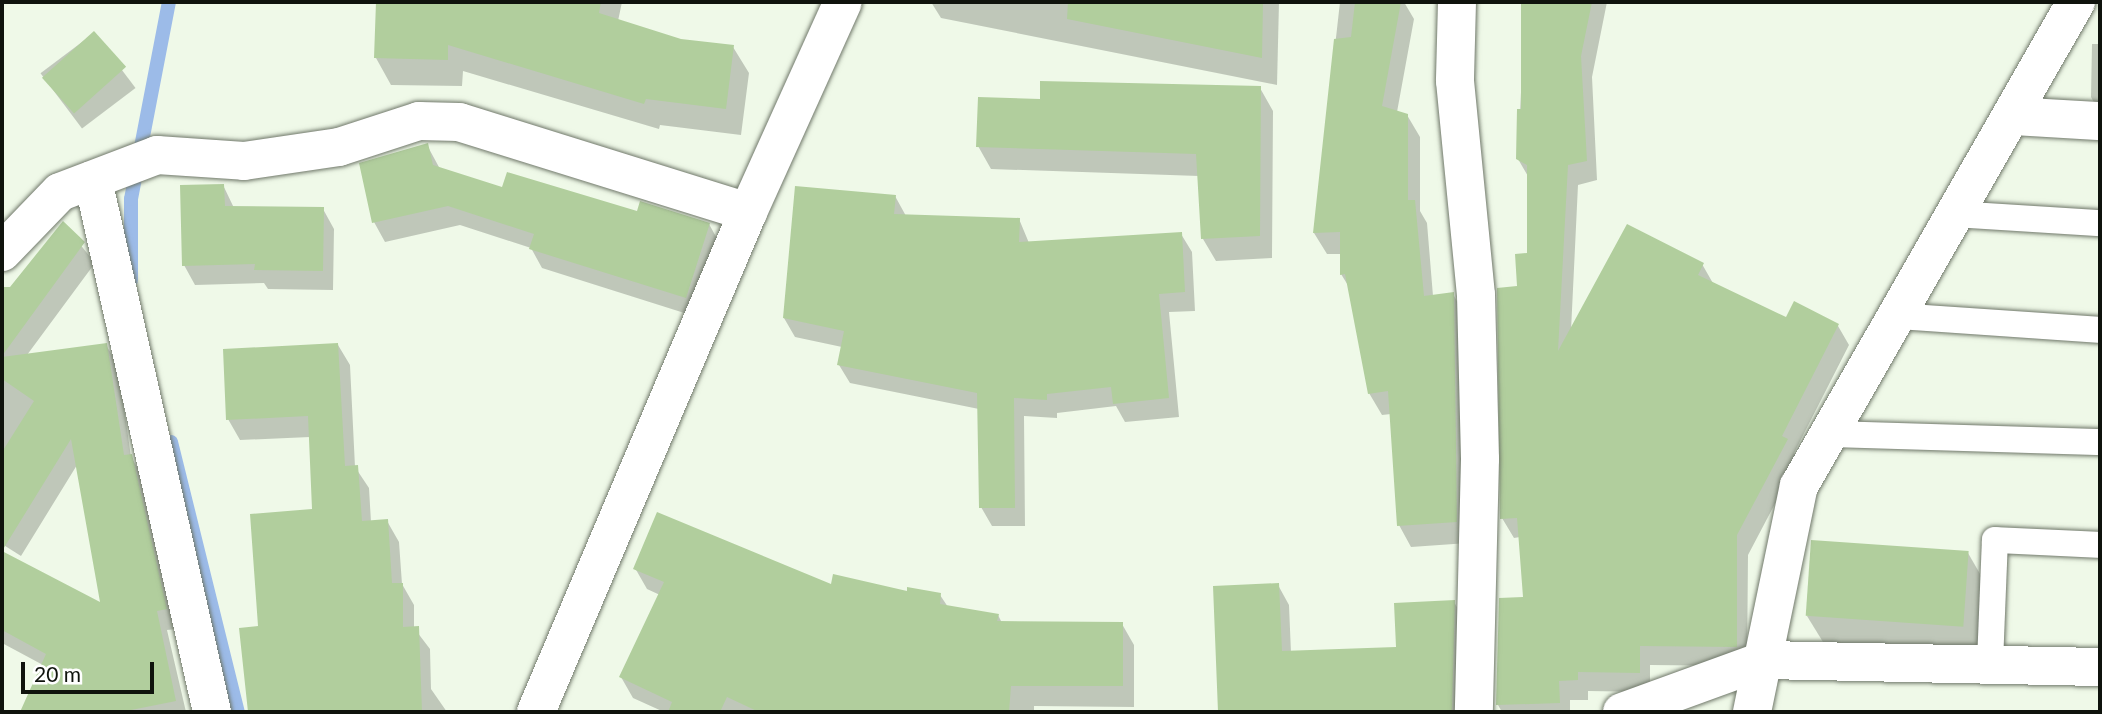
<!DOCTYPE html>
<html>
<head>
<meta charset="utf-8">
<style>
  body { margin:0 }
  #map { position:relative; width:2102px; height:714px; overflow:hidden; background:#eff9e8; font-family:Lato,sans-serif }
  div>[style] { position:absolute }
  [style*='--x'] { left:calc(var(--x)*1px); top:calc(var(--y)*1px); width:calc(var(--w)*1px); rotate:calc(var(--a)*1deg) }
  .shadow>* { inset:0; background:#0003; transform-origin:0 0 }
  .stream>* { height:14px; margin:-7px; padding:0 7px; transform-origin:7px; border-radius:7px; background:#9cbbe8 }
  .building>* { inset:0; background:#b1ce9d; transform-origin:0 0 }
  .roads { filter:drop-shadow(0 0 2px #70786a) drop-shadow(0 0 2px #70786a) }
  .service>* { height:26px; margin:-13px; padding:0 13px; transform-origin:13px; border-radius:13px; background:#fff }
  .minor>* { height:38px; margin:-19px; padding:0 19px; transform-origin:19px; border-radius:19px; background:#fff }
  span { translate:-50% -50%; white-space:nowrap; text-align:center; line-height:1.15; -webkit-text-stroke:5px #fff; paint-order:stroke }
  .frame { position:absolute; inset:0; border:4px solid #0f130d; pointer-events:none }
  .scale { position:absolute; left:21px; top:662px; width:133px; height:32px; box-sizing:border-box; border:4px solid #0f130d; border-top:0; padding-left:9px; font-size:21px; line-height:24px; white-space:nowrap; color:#0f130d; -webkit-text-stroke:5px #fff; paint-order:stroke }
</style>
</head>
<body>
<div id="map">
  <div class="shadow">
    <i style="clip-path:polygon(377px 2px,622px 2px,618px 21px,681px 40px,733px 47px,749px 73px,741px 135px,660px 125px,659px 129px,463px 71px,462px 86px,391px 85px,376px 58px)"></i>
    <i style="clip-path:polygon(931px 2px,1279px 2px,1277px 85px,941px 18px)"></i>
    <i style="clip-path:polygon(1340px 2px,1404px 2px,1414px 19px,1397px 112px,1407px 115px,1420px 137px,1420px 211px,1427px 223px,1433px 296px,1453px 294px,1465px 316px,1468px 543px,1411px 547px,1399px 525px,1391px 414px,1382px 415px,1369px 393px,1349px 287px,1341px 274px,1341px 254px,1327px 254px,1314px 233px)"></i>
    <i style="clip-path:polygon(1525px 2px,1607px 2px,1592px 77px,1597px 180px,1578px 185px,1571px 331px,1702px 264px,1714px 285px,1787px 319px,1838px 326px,1849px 345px,1794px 453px,1798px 460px,1748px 555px,1747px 666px,1650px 665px,1650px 692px,1588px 691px,1588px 700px,1570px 700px,1570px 712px,1502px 712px,1498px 705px,1525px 598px,1520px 537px,1514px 538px,1502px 518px,1518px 287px,1529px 255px,1529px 178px,1518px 159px)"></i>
    <i style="left:94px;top:33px;width:69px;height:67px;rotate:53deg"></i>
    <i style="clip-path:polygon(2092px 44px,2100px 44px,2100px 113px,2091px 97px)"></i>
    <i style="clip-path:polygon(1260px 88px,1273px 111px,1272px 258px,1216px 261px,1203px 239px,1199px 176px,991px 169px,978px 146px,1041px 101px)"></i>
    <i style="clip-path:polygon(427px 145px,440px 169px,503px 189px,709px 224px,720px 244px,697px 317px,542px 268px,531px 248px,460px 225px,385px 242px,374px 222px)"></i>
    <i style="clip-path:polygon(223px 185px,234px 208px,323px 209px,334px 229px,333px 290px,268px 289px,264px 283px,195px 285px,184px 265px)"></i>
    <i style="clip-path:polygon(895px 196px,906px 216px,1019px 219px,1029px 243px,1181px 234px,1192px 252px,1195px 311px,1169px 312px,1179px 417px,1125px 422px,1116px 406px,1057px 413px,1057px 418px,1024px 416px,1025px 526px,992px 526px,981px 507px,979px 409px,850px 383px,839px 365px,842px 347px,795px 337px,784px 318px)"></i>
    <i style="clip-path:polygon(63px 223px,95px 263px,27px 355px,106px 345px,118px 365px,131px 457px,142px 475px,177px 629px,167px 630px,186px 712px,22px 712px,43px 665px,2px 643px,2px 552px,102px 605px,77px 465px,21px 556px,2px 544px,2px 301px)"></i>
    <i style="clip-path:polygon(338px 345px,350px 365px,355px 467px,369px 488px,371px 522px,387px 521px,399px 542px,402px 584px,414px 605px,414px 628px,430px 649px,431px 689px,447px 712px,262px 712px,260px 627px,314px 511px,310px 437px,240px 440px,228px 419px)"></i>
    <i style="clip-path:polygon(1968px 553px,1983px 579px,1978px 654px,1823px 642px,1807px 616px)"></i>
    <i style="clip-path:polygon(635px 568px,940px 595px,948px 607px,998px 615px,1002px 623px,1122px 624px,1134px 645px,1134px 707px,1034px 706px,1034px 712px,664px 712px,633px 698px,621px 677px,660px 595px,647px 589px)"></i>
    <i style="clip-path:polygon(1278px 585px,1289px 605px,1291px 653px,1398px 649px,1454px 602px,1465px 621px,1463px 712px,1219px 712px,1215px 587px)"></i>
  </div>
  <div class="stream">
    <i style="--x:131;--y:280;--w:81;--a:-90"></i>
    <i style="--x:131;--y:199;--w:201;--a:-79.1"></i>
    <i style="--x:171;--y:442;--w:278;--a:76.1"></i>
  </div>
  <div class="building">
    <i style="clip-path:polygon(376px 2px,601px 2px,599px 13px,681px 39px,734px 45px,726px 109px,646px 99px,644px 104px,448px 45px,448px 60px,374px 58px)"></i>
    <i style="clip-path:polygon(1068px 2px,1263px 2px,1262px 58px,1067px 19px)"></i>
    <i style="clip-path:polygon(1355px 2px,1401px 2px,1382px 106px,1408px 114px,1408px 200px,1415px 200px,1424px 296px,1454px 292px,1457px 522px,1397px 526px,1388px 391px,1368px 394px,1345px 274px,1340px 275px,1340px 232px,1313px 233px,1334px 39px,1351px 37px)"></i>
    <i style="clip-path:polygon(1521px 2px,1592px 2px,1581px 56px,1587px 161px,1568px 165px,1558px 351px,1627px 224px,1704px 263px,1698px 275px,1786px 317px,1794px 301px,1839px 324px,1782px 436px,1788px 439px,1737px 535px,1737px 647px,1640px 646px,1640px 673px,1578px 672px,1578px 680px,1559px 681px,1560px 703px,1496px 705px,1499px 598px,1523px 597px,1517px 518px,1500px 519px,1497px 288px,1517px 286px,1515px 254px,1527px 253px,1527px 165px,1516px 159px,1517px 109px,1521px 109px)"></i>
    <i style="left:94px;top:31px;width:48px;height:70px;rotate:48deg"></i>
    <i style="clip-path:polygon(1040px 81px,1261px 86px,1260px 236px,1201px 239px,1196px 154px,976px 147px,978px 97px,1040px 99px)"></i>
    <i style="clip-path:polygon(428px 143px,433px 165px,502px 187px,507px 172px,637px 211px,640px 201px,710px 223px,686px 298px,529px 249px,534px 234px,448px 206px,372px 223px,359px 163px)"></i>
    <i style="clip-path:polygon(224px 184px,225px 206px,324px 207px,323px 271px,254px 270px,255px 264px,182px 266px,180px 185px)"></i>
    <i style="clip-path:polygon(795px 186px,896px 195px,894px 214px,1020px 218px,1019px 242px,1182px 232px,1185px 292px,1159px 294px,1169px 398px,1113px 404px,1111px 387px,1047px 394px,1047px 400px,1014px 398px,1015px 508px,979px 508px,977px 393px,837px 365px,844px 331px,783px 318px)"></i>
    <i style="clip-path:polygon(63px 221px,85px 242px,2px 356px,2px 287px,10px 287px)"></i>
    <i style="clip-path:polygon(evenodd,107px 343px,124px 455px,132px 454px,167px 609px,157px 611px,176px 701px,121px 712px,20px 712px,46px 654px,2px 630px,2px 452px,34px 401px,2px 379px,2px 357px,107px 343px,71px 439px,100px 602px,2px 551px,71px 439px)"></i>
    <i style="clip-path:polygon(338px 343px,345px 466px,358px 465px,362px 521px,388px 519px,392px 583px,403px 583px,403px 627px,419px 626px,422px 712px,248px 712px,239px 628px,258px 626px,250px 514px,312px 509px,308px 416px,226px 420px,223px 349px)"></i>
    <i style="clip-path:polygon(657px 512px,831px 584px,833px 574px,907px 591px,907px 587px,941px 593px,940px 604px,999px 614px,997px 621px,1123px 622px,1123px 686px,1011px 686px,1009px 712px,759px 712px,727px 697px,720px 712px,668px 712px,672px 702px,619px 677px,664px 582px,633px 569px)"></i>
    <i style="left:1811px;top:540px;width:158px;height:76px;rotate:4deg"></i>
    <i style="clip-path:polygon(1279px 583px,1282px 651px,1396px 647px,1394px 603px,1455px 600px,1452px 712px,1218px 712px,1213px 586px)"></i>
  </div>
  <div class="roads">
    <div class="service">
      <i style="--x:1955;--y:214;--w:145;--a:3.6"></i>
      <i style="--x:1897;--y:316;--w:203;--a:3.9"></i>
      <i style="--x:1828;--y:434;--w:272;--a:1.7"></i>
      <i style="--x:1990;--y:663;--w:123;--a:-87.7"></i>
      <i style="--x:1995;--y:540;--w:105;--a:2.7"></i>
    </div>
    <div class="minor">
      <i style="--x:1457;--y:2;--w:79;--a:91.5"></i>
      <i style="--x:1455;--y:81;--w:215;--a:84.4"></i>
      <i style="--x:1476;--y:295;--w:164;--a:88.6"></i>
      <i style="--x:1480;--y:459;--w:253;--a:91.4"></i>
      <i style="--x:2012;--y:116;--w:88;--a:3.3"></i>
      <i style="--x:93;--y:180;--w:545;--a:77.39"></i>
      <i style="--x:2;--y:252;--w:83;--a:-46"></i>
      <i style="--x:60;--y:192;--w:104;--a:-20.9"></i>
      <i style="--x:157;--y:155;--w:87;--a:3.9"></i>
      <i style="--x:244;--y:161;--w:96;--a:-8.4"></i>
      <i style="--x:339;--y:147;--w:84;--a:-18"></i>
      <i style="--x:419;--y:121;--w:40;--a:1.4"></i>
      <i style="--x:459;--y:122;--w:303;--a:17.3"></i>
      <i style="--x:536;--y:712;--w:543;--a:-67.02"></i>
      <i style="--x:748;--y:212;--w:230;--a:-65.7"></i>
      <i style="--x:1622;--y:712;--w:152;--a:-20"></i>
      <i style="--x:1765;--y:660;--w:335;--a:1.2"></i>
      <i style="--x:1752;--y:712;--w:231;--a:-78.3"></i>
      <i style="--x:1799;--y:486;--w:558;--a:-60.22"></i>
    </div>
  </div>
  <div class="frame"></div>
  <div class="scale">20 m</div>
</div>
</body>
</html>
